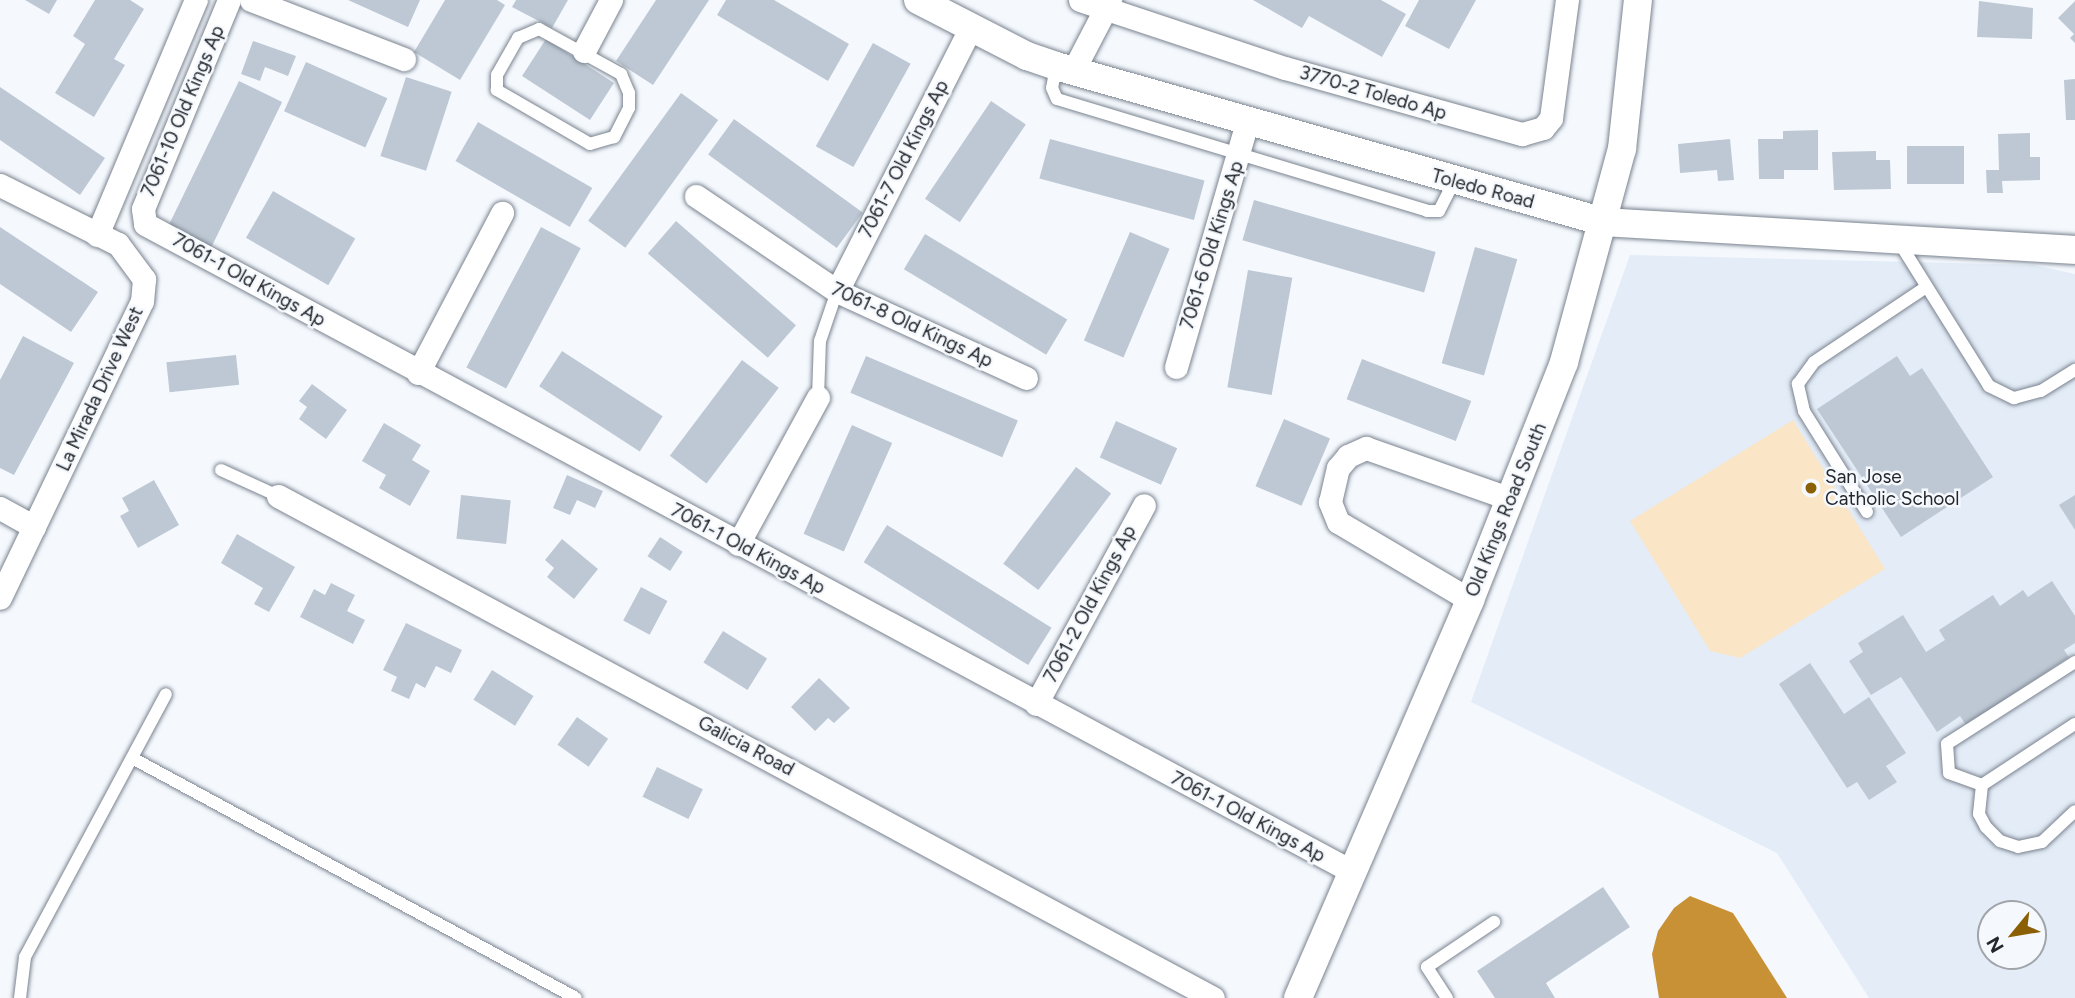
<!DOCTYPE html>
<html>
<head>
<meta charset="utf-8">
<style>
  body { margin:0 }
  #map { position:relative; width:2075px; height:998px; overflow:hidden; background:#f5f9fe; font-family:Figtree,sans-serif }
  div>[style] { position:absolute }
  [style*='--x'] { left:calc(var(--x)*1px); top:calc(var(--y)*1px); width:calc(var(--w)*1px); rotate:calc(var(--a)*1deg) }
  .built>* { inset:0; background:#e3ecf7 }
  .green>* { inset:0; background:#fae5c6 }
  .water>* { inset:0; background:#c89136 }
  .building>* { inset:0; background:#bec8d4; transform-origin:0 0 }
  .roads { filter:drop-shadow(0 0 2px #7a838f) drop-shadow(0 0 2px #7a838f) }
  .service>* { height:12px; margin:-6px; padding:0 6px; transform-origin:6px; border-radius:6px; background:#fff }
  .minor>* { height:23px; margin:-11.5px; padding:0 11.5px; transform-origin:11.5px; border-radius:11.5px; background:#fff }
  .tertiary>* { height:28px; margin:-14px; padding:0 14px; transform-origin:14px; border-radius:14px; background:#fff }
  .dots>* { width:19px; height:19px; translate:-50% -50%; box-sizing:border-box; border:4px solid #f5f9fe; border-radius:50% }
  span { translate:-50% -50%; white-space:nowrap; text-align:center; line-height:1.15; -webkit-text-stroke:5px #f5f9fe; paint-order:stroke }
  .street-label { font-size:19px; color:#24282d }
  .poi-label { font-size:19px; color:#24282d }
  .left { translate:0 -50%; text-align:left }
  .north { position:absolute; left:1977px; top:900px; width:70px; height:70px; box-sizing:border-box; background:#f5f9fe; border:2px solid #a1a5aa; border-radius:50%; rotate:240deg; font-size:19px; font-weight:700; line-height:28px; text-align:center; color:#24282d }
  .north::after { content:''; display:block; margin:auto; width:24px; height:32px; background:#8b5f03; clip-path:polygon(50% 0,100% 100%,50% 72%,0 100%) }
</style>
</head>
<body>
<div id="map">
  <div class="built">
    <i style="clip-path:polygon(evenodd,1630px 255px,2034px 265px,2075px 274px,2075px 998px,1869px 998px,1777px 853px,1471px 702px,1630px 255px,1991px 914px,2033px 914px,2033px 956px,1991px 956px,1991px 914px)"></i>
  </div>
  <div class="green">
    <i style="clip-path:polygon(1793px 420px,1885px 569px,1740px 658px,1710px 651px,1630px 521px)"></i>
  </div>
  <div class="water">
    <i style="clip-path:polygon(1690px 896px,1733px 913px,1787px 998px,1659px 998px,1652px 954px,1658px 931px,1674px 908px)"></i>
  </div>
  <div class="building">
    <i style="clip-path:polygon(25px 0,57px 0,49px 14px)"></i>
    <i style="clip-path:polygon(95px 0,130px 0,144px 9px,114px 59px,125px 65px,94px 117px,55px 93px,85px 44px,73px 36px)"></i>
    <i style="clip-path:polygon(348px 0,420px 0,408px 27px)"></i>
    <i style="clip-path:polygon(445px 0,497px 0,505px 5px,460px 80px,414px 52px)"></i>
    <i style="clip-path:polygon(516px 0,568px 0,552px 28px,512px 7px)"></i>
    <i style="clip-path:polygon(656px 0,709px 0,653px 85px,616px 61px)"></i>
    <i style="clip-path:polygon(726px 0,774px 0,849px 44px,828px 81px,717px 15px)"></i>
    <i style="clip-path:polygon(1253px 0,1381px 0,1406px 14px,1382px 57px,1309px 16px,1302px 28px)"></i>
    <i style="clip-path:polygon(1419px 0,1476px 0,1449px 49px,1405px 26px)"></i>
    <i style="clip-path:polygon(1979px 1px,2033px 8px,2032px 39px,1977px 37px)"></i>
    <i style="clip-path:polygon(2075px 1px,2075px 43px,2070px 38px,2074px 34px,2058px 18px)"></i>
    <i style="left:546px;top:39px;width:81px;height:44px;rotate:33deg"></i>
    <i style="clip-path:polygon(253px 41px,296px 56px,288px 76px,265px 67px,260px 81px,241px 74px)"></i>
    <i style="left:873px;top:43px;width:43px;height:118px;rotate:29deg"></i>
    <i style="left:306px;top:62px;width:89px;height:54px;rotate:24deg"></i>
    <i style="left:406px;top:77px;width:48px;height:83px;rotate:18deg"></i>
    <i style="clip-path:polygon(2075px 79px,2075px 120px,2066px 120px,2064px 80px)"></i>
    <i style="left:239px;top:81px;width:48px;height:161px;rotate:26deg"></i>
    <i style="clip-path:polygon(0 87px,105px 158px,80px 195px,0 140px)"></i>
    <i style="left:681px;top:93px;width:46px;height:158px;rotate:36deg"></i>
    <i style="left:991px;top:101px;width:42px;height:118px;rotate:34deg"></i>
    <i style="left:734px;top:119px;width:159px;height:44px;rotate:36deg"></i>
    <i style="left:478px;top:122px;width:132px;height:45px;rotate:30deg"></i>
    <i style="clip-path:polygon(1818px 130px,1818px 170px,1784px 170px,1784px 179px,1759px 179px,1758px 139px,1783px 139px,1783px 131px)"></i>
    <i style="clip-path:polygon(2030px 133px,2030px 157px,2040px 157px,2040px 180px,2002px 181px,2003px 193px,1987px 193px,1986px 170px,1999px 170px,1998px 134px)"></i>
    <i style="left:1050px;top:139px;width:160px;height:41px;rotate:15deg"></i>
    <i style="clip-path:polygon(1730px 139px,1734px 180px,1718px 181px,1717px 170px,1680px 173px,1678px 144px)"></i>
    <i style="left:1907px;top:146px;width:57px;height:38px"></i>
    <i style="clip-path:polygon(1876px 151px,1876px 160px,1890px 160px,1891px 189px,1834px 190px,1832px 152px)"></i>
    <i style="left:273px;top:191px;width:95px;height:54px;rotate:30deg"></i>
    <i style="left:1254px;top:200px;width:189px;height:42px;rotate:16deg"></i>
    <i style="left:676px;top:221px;width:159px;height:43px;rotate:41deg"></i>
    <i style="clip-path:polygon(0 227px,98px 292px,71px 332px,0 284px)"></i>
    <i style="left:541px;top:227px;width:45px;height:159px;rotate:28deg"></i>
    <i style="left:1130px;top:232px;width:43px;height:118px;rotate:23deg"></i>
    <i style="left:925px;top:234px;width:166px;height:41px;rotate:31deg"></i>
    <i style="left:1475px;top:247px;width:44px;height:121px;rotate:16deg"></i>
    <i style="left:1248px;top:270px;width:45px;height:119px;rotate:10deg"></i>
    <i style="clip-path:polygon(23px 336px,74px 363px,14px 475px,0 468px,0 380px)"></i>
    <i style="left:562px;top:351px;width:120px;height:42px;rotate:33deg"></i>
    <i style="left:236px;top:355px;width:30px;height:70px;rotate:84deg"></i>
    <i style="left:866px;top:356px;width:165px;height:40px;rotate:23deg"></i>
    <i style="clip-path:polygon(1897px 356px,1910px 376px,1922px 368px,1993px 477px,1901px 537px,1817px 409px)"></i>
    <i style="left:1362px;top:359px;width:117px;height:43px;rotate:21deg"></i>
    <i style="left:742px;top:360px;width:46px;height:120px;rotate:37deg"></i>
    <i style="clip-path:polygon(312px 384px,347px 410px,326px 439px,299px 419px,307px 407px,299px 401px)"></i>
    <i style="left:1284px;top:419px;width:50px;height:73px;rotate:23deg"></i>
    <i style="left:1116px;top:421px;width:67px;height:40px;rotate:24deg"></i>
    <i style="clip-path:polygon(384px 423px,421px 445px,412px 460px,430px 471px,410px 506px,379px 488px,386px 475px,362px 461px)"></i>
    <i style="left:852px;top:425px;width:44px;height:119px;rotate:24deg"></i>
    <i style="left:1076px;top:467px;width:44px;height:121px;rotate:37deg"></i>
    <i style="clip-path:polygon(567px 475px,603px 491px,595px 508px,577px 500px,570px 515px,553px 508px)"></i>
    <i style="clip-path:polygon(154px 480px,179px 525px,138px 548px,120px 516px,129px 511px,122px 498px)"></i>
    <i style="left:461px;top:495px;width:50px;height:44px;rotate:6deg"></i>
    <i style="clip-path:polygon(2075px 495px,2075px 530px,2059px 505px)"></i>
    <i style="left:887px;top:525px;width:194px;height:44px;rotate:32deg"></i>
    <i style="clip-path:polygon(237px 534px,295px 567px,269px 612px,254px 604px,263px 588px,221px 563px)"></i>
    <i style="left:660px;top:537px;width:27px;height:23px;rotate:33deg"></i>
    <i style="clip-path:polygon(562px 539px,598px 569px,574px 599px,547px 577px,554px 568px,545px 560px)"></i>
    <i style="clip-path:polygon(2052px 581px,2075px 616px,2075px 643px,2064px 650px,2069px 657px,1966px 725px,1960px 716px,1937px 732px,1901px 677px,1871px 695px,1849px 661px,1863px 652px,1858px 643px,1903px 615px,1926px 652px,1945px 640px,1939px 630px,1993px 595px,2000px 606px,2023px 590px,2028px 597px)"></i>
    <i style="clip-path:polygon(331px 583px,355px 595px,347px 611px,365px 620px,353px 644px,300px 617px,314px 589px,325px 595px)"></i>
    <i style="left:641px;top:587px;width:30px;height:38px;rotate:28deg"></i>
    <i style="clip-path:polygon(406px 623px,462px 650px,451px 673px,436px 666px,425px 688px,416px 683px,409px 699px,391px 691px,397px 677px,383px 670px)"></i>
    <i style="left:723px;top:631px;width:52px;height:37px;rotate:32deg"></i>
    <i style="clip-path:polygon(1810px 663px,1844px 714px,1869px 697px,1906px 753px,1886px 766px,1897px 782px,1869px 800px,1857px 782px,1847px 788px,1779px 684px)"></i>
    <i style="left:492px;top:670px;width:49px;height:35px;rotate:32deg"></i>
    <i style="clip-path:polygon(819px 678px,850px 708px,834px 723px,828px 718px,815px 731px,791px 707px)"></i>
    <i style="left:577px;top:717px;width:38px;height:34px;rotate:35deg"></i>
    <i style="left:657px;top:767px;width:51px;height:33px;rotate:26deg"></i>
    <i style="clip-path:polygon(1603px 887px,1630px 927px,1546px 983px,1555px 998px,1495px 998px,1477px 971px)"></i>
  </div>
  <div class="roads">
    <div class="service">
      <i style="--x:539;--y:29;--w:94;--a:28.8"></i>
      <i style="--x:621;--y:74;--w:21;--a:67"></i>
      <i style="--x:629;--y:93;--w:15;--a:90"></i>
      <i style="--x:629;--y:108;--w:33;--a:117"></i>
      <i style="--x:614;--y:137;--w:25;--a:164"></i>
      <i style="--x:590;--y:144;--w:108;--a:-149.9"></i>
      <i style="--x:497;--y:90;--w:15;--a:-90"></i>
      <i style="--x:497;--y:75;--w:43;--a:-60.4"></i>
      <i style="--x:518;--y:38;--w:23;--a:-23"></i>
      <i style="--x:1056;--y:66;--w:22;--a:100"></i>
      <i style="--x:1052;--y:88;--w:12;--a:66"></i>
      <i style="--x:1057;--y:99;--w:387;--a:16.8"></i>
      <i style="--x:1427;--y:211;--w:12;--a:0"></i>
      <i style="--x:1439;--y:211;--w:34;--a:-63"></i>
      <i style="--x:1899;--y:242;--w:170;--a:58"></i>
      <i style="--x:1989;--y:386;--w:28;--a:26"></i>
      <i style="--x:2014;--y:398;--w:28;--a:-15"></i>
      <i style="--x:2041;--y:391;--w:40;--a:-32"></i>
      <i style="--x:818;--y:397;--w:56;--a:-88"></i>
      <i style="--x:820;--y:341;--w:53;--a:-71.2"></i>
      <i style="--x:221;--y:470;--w:63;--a:24.5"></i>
      <i style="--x:1867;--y:512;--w:119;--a:-122"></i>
      <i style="--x:1804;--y:411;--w:28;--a:-103"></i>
      <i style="--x:1798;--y:384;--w:27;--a:-54"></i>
      <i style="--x:1814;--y:362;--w:135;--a:-33.8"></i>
      <i style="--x:2075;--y:662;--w:152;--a:147.4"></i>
      <i style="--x:1947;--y:744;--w:29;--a:86"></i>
      <i style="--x:1949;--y:773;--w:35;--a:20"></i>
      <i style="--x:1982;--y:785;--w:111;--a:-33.3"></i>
      <i style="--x:134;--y:759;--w:502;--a:28.4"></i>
      <i style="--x:1982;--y:785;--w:29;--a:96"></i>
      <i style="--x:1979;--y:814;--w:15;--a:62"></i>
      <i style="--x:1986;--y:827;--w:20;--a:45"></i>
      <i style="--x:2000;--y:841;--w:19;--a:18"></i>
      <i style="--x:2018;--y:847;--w:25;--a:-12"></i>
      <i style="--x:2042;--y:842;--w:45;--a:-43.2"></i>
      <i style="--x:20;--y:998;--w:41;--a:-83"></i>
      <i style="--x:25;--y:957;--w:298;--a:-61.8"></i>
      <i style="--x:1447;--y:998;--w:37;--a:-123"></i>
      <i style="--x:1427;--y:967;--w:81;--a:-33.9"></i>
    </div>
    <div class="minor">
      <i style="--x:229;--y:0;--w:226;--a:112.4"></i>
      <i style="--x:143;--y:209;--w:15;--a:82"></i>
      <i style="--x:145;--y:224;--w:1371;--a:28.21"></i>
      <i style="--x:251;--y:0;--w:164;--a:21.1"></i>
      <i style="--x:1080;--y:0;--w:216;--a:18.4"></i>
      <i style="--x:1285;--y:68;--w:246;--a:15.6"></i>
      <i style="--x:1522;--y:134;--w:22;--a:-16"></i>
      <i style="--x:1543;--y:128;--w:13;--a:-51"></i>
      <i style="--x:1551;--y:118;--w:119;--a:-82.3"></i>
      <i style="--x:584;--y:51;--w:58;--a:-62.1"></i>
      <i style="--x:1073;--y:71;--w:80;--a:-62.5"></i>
      <i style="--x:0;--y:185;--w:132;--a:26.6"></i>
      <i style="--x:118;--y:244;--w:44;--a:53.4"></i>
      <i style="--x:144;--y:279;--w:22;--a:95"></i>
      <i style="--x:142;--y:301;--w:329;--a:115.6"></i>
      <i style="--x:696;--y:196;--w:170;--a:34"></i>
      <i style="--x:837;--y:291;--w:208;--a:24.7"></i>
      <i style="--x:97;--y:235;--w:255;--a:-67.2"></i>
      <i style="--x:837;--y:291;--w:296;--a:-63.1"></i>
      <i style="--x:1176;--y:367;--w:255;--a:-73.8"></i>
      <i style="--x:418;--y:373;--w:181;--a:-62.3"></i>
      <i style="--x:278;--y:496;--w:1061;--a:28.23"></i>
      <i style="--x:0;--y:508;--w:39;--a:29"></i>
      <i style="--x:738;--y:544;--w:167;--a:-61.4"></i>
      <i style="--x:1470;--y:600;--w:153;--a:-149.4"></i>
      <i style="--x:1338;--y:522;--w:22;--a:-112"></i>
      <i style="--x:1330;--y:502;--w:35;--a:-77"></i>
      <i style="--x:1338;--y:468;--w:16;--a:-50"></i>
      <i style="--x:1348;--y:456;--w:20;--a:-24"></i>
      <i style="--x:1366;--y:448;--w:154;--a:19.4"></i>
      <i style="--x:1036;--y:704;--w:226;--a:-61.5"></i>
    </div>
    <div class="tertiary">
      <i style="--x:918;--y:0;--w:123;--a:27.2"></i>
      <i style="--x:1027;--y:56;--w:31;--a:19"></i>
      <i style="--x:1056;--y:66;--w:570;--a:15.89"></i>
      <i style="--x:1604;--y:222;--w:472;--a:3.4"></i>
      <i style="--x:1298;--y:998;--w:434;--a:-66.6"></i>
      <i style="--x:1470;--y:600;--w:256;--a:-68.4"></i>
      <i style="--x:1564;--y:362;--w:221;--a:-74.8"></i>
      <i style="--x:1622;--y:149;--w:150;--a:-83.9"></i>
    </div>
  </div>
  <div class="dots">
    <i style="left:1811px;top:488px;background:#8b5f03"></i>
  </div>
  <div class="street-label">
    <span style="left:1373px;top:93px;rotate:16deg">3770-2 Toledo Ap</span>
    <span style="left:183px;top:111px;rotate:-67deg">7061-10 Old Kings Ap</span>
    <span style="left:904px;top:159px;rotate:-63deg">7061-7 Old Kings Ap</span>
    <span style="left:1483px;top:189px;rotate:15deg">Toledo Road</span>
    <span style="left:1212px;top:245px;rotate:-73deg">7061-6 Old Kings Ap</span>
    <span style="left:249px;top:280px;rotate:29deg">7061-1 Old Kings Ap</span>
    <span style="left:912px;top:325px;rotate:25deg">7061-8 Old Kings Ap</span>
    <span style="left:100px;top:389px;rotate:-65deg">La Mirada Drive West</span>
    <span style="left:1506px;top:510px;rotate:-68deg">Old Kings Road South</span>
    <span style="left:748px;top:549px;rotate:28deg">7061-1 Old Kings Ap</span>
    <span style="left:1090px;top:604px;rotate:-62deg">7061-2 Old Kings Ap</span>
    <span style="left:746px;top:746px;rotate:28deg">Galicia Road</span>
    <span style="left:1248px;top:817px;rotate:28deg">7061-1 Old Kings Ap</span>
  </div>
  <div class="poi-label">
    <span class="left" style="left:1825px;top:488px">San Jose<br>Catholic School</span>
  </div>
  <div class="north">N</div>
</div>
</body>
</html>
